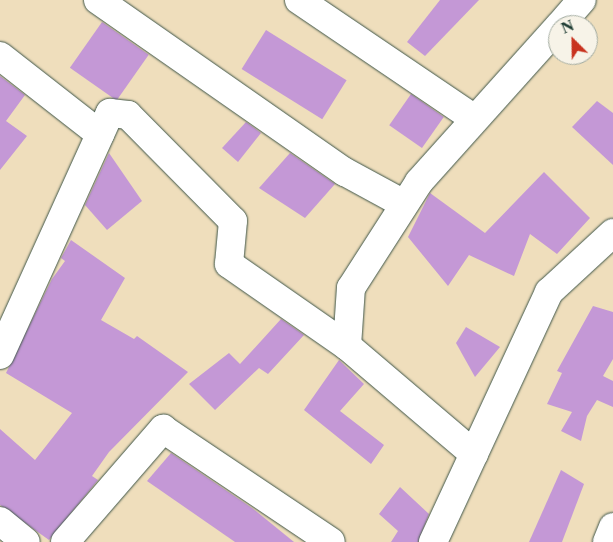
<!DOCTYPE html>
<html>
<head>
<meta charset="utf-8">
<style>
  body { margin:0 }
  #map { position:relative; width:613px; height:542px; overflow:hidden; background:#efdebc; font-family:"Libre Caslon Text",serif }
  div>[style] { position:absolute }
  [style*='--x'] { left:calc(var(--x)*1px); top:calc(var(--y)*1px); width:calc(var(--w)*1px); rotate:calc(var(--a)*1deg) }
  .building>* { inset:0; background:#c498d6; transform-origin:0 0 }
  .roads { filter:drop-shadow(0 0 1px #3e5548) drop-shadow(0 0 1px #3e5548) }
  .minor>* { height:28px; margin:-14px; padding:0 14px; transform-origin:14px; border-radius:14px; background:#fff }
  span { translate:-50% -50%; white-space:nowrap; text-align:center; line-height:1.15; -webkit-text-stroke:4px #f7f3e8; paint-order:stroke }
  .north { position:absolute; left:548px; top:15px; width:50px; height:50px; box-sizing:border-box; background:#f7f3e8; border:1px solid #a1aaa0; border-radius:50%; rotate:337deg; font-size:14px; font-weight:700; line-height:20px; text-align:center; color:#1f3d34 }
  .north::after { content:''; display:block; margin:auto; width:18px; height:22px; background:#c8321e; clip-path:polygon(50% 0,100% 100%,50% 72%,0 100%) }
</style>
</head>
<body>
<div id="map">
  <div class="building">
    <i style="clip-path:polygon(440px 0,479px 0,425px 56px,407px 42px)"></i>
    <i style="left:102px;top:22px;width:57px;height:56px;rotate:35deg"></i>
    <i style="left:266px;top:30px;width:95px;height:46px;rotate:32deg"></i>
    <i style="clip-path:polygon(0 76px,25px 95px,6px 121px,27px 136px,0 170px)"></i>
    <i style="left:411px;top:94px;width:40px;height:38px;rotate:35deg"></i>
    <i style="clip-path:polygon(597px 101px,613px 113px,613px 165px,572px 127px)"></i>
    <i style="clip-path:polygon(246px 122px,261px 133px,238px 162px,222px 148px)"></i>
    <i style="clip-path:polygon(109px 153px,142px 201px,107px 230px,85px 205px)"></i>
    <i style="clip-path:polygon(290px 153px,335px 184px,305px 218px,259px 188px)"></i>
    <i style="clip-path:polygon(544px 172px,590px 218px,557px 254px,530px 234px,514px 276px,469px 255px,448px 286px,408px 237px,430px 193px,485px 233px)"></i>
    <i style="clip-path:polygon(71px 240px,125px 278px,101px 320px,134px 339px,137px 336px,188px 372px,109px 452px,92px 476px,98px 480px,49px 540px,0 505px,0 429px,35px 460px,72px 413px,6px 373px,52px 279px,65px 261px,61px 258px)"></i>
    <i style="clip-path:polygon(593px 306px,613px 312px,613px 359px,603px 376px,613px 381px,613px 407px,597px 400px,587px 416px,581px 441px,561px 431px,572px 412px,547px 404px,562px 373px,557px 371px)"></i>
    <i style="clip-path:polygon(281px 319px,304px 335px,268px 374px,259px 368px,215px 410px,189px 384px,229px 353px,240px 364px)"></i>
    <i style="clip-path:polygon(466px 327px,500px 347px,475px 377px,456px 343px)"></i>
    <i style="clip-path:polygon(339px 360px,364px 384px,340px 411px,384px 445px,371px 464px,304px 410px)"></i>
    <i style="clip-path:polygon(171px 453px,252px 508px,294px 542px,235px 542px,147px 481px)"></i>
    <i style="clip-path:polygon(561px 470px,584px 484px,562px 542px,529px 542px)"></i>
    <i style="clip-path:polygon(400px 487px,429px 514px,418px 542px,391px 542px,398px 531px,379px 514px)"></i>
  </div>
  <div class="roads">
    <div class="minor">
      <i style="--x:98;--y:0;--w:301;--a:34.9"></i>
      <i style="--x:345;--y:172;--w:67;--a:28.5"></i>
      <i style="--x:299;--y:0;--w:212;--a:34.1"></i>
      <i style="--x:560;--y:25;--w:33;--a:-49"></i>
      <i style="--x:0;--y:56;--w:127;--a:38"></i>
      <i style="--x:0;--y:355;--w:266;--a:-65.6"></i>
      <i style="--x:110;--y:113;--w:18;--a:6"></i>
      <i style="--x:128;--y:115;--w:149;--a:45.3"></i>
      <i style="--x:233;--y:221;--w:43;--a:95.3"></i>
      <i style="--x:229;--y:264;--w:144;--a:34.8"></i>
      <i style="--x:474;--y:454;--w:167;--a:-139.6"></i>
      <i style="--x:347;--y:346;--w:58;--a:-86.1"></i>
      <i style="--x:351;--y:288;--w:126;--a:-57.3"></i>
      <i style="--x:419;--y:182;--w:208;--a:-48.1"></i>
      <i style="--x:0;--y:521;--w:33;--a:39"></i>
      <i style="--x:65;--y:542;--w:150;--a:-49.1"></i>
      <i style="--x:163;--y:429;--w:202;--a:33.9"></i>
      <i style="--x:433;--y:542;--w:276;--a:-65.1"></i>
      <i style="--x:549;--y:292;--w:87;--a:-42.7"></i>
      <i style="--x:607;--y:542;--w:16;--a:-68"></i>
    </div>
  </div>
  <div class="north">N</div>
</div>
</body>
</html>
